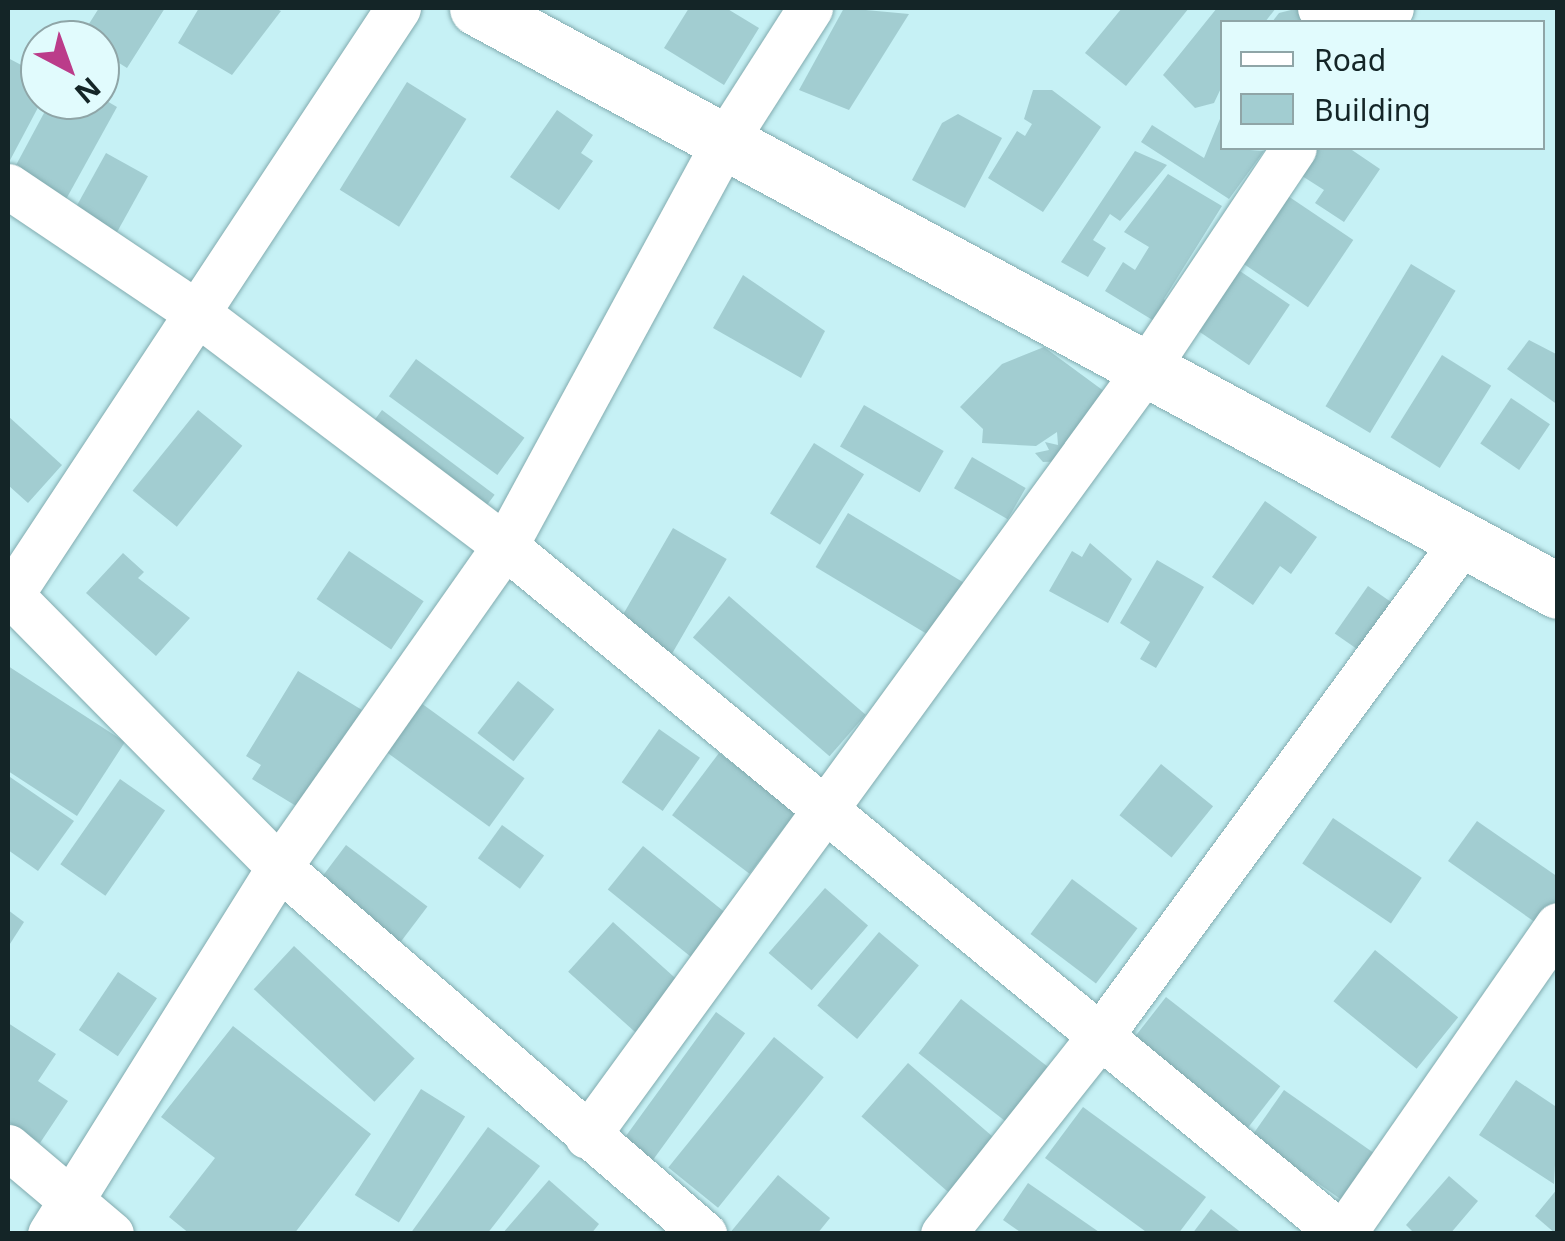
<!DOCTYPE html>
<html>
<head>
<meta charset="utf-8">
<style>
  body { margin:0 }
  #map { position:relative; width:1565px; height:1241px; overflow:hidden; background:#c6f1f5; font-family:"Noto Sans",sans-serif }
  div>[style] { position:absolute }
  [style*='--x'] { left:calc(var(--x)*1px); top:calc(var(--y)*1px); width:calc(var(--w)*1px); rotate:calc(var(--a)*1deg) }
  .building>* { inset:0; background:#a2cdd1; transform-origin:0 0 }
  .roads { filter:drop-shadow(0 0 2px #82abaf) drop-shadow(0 0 2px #82abaf) }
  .street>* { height:45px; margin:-22.5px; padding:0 22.5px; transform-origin:22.5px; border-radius:22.5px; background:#fff }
  .secondary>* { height:55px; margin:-27.5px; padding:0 27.5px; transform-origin:27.5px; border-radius:27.5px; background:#fff }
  span { translate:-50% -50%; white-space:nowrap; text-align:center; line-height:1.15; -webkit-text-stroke:8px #e1fbfd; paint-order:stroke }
  .frame { position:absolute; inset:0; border:10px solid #142527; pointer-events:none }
  .legend { position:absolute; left:1220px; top:20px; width:325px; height:130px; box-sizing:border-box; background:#e1fbfd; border:2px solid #8fa5a7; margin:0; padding:12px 18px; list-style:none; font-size:30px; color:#142527 }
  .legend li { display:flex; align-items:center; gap:20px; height:50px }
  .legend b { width:50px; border:2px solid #8fa5a7 }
  .north { position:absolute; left:20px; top:20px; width:100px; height:100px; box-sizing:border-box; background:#e1fbfd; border:2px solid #8fa5a7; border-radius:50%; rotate:139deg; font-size:28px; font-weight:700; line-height:40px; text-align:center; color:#142527 }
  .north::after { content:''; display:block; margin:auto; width:35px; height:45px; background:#bb3c8a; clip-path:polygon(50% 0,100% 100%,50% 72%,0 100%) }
</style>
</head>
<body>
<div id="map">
  <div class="building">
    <i style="clip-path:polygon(99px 8px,165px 8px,127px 68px,100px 51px,100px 40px,80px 38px)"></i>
    <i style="clip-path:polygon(199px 8px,274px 8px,281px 11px,232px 75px,178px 43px)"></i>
    <i style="clip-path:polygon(689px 8px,726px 8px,759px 28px,724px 85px,664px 48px)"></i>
    <i style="clip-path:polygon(844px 8px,909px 14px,849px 110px,799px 90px)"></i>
    <i style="clip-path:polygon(1122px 8px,1189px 8px,1126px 86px,1085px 53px)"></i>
    <i style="clip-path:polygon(1217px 8px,1276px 8px,1265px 22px,1222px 22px,1222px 86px,1214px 103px,1195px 108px,1163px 75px)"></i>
    <i style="clip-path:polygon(1299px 8px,1320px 22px,1272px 22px,1279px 13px)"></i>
    <i style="clip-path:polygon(8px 58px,40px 75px,42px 100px,8px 164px)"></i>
    <i style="left:407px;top:82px;width:70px;height:127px;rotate:32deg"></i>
    <i style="clip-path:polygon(1033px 90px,1052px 90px,1101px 127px,1043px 212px,988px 178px,1017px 131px,1025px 136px,1032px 124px,1024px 119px)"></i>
    <i style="clip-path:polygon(100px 97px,117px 107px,59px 212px,8px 180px,51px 100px)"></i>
    <i style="clip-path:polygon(557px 110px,593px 135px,581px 153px,593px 161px,559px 210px,510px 177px)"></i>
    <i style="clip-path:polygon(958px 114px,1002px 138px,965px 208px,912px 180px,942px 123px)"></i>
    <i style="clip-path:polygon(1222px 114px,1222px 148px,1264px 151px,1229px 199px,1141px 142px,1152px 125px,1204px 158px)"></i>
    <i style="clip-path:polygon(1316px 148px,1349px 148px,1380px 169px,1344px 222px,1315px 203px,1324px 190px,1299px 174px)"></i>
    <i style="clip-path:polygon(1135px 151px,1167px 165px,1120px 221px,1110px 214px,1093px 240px,1106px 248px,1088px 277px,1061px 262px)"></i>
    <i style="left:106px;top:153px;width:48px;height:95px;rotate:29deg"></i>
    <i style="clip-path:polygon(1168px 174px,1222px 206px,1164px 299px,1173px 311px,1164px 327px,1105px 291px,1123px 262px,1135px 270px,1149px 247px,1124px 232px)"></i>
    <i style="left:1282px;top:192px;width:86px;height:81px;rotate:34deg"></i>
    <i style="left:1411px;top:264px;width:52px;height:166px;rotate:31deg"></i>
    <i style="left:1231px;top:265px;width:71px;height:73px;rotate:34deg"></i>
    <i style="clip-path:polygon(743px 275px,825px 331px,801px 378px,713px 328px)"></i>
    <i style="clip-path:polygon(1529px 340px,1558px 355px,1558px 405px,1507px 369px)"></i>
    <i style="clip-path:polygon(1044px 347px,1116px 400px,1071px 461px,1043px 462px,1035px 453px,1049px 450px,1045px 442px,1058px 445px,1057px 432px,1036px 446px,982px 443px,983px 429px,960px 407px,1002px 364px)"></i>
    <i style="left:1442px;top:355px;width:58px;height:97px;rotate:32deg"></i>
    <i style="left:416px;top:359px;width:134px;height:46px;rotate:36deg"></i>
    <i style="left:1511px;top:398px;width:47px;height:55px;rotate:34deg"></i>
    <i style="left:864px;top:405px;width:92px;height:48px;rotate:30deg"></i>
    <i style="left:198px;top:410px;width:57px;height:104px;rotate:39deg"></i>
    <i style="left:382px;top:410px;width:141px;height:54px;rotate:37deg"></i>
    <i style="clip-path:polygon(8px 416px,62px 465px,28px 503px,8px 485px)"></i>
    <i style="left:814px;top:443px;width:59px;height:83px;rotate:32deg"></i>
    <i style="left:972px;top:457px;width:62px;height:36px;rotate:30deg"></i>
    <i style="clip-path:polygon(1265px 501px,1317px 537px,1291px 574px,1280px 566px,1253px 605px,1212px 577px)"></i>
    <i style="left:848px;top:513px;width:145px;height:63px;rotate:31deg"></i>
    <i style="left:673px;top:528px;width:62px;height:140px;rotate:30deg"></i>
    <i style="clip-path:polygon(1090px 543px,1132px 579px,1108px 623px,1049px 591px,1072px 551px,1082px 557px)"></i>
    <i style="left:349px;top:551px;width:90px;height:58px;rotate:34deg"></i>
    <i style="clip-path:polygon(123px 553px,144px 572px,138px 578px,190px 618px,156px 656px,86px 593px)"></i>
    <i style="clip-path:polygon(1157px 560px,1204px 587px,1156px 668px,1140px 659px,1150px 642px,1120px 623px)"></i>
    <i style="left:1368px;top:586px;width:32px;height:58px;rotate:35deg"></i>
    <i style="left:729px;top:596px;width:181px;height:55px;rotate:41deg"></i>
    <i style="clip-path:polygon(8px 666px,125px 742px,77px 816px,8px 771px)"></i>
    <i style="clip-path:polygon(298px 671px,362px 710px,301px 809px,252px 779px,261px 765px,246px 756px)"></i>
    <i style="left:518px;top:681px;width:46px;height:66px;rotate:38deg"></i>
    <i style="left:421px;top:703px;width:128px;height:60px;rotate:36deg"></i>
    <i style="left:659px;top:729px;width:50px;height:65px;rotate:35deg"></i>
    <i style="left:719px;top:753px;width:97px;height:78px;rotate:37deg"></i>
    <i style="left:1161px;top:764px;width:67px;height:66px;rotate:39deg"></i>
    <i style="clip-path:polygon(10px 777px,74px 821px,38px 871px,8px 850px)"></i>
    <i style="left:120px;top:779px;width:55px;height:104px;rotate:35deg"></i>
    <i style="left:1333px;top:818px;width:107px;height:55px;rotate:34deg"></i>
    <i style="clip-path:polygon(1477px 821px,1558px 877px,1558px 900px,1539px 925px,1448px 861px)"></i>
    <i style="left:502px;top:825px;width:52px;height:41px;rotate:36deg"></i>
    <i style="left:346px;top:845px;width:102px;height:55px;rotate:37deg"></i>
    <i style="left:643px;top:846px;width:110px;height:56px;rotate:39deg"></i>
    <i style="left:1072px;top:879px;width:82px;height:69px;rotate:37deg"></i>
    <i style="left:825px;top:888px;width:57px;height:86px;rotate:41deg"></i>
    <i style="clip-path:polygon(8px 910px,24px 922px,8px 947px)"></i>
    <i style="left:613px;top:922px;width:96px;height:67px;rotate:42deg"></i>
    <i style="left:879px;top:932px;width:52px;height:96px;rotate:40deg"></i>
    <i style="left:294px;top:946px;width:165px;height:59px;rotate:43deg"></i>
    <i style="left:1375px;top:950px;width:107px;height:66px;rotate:39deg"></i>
    <i style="left:118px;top:972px;width:47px;height:70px;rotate:34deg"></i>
    <i style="left:1166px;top:997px;width:145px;height:62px;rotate:38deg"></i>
    <i style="left:961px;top:999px;width:124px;height:69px;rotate:38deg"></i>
    <i style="left:716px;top:1012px;width:36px;height:164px;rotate:36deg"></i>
    <i style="clip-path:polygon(8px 1023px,56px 1054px,38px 1081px,68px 1101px,40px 1143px,8px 1122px)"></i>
    <i style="clip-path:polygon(233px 1026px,371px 1134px,294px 1234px,190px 1234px,169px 1217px,215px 1158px,161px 1117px)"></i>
    <i style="left:774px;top:1037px;width:64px;height:168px;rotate:39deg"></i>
    <i style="left:908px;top:1063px;width:115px;height:71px;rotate:41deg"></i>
    <i style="clip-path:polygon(1516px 1080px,1558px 1108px,1554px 1184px,1479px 1135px)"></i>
    <i style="left:421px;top:1089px;width:52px;height:125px;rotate:32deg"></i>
    <i style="left:1284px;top:1090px;width:121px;height:57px;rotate:35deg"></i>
    <i style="clip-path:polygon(1083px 1107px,1206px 1197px,1178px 1234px,1149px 1234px,1045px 1158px)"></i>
    <i style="clip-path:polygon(488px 1127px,540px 1166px,487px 1234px,410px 1234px)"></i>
    <i style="clip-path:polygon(778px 1175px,830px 1218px,817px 1234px,729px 1234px)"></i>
    <i style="clip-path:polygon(1449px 1176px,1478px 1201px,1450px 1234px,1415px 1234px,1406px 1225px)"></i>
    <i style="clip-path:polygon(549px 1180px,599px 1224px,591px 1234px,502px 1234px)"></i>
    <i style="clip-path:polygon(1028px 1183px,1102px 1234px,1023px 1234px,1003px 1220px)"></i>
    <i style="clip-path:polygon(1558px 1188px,1558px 1234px,1556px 1234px,1535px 1216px)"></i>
    <i style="clip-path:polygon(1211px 1209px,1243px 1234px,1192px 1234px)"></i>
  </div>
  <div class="roads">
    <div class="street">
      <i style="--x:1320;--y:8;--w:26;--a:32"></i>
      <i style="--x:1379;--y:22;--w:18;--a:-49"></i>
      <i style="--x:8;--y:186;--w:228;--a:33.9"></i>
      <i style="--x:197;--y:313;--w:386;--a:37.1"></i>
      <i style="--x:505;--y:546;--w:1083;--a:39.45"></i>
      <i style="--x:8;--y:592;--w:386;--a:45.4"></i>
      <i style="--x:279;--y:867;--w:562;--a:40.81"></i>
      <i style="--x:8;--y:599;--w:708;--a:-56.58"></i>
      <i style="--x:587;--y:1136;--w:953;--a:-53.92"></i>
      <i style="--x:1148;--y:366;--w:262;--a:-56.2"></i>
      <i style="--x:8;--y:1147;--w:135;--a:40.2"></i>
      <i style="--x:50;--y:1234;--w:433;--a:-58"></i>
      <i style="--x:279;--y:867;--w:393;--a:-54.9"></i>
      <i style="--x:505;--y:546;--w:461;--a:-61.5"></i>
      <i style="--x:725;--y:141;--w:158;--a:-57.4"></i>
      <i style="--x:943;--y:1234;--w:253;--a:-51.6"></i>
      <i style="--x:1100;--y:1036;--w:617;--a:-53.76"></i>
      <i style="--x:1343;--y:1234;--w:376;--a:-55.2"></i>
    </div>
    <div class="secondary">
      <i style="--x:477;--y:8;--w:1228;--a:28.34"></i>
    </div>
  </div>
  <div class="frame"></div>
  <ul class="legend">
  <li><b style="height:12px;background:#fff"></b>Road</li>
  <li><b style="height:28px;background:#a2cdd1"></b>Building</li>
  </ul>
  <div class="north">N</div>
</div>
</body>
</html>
